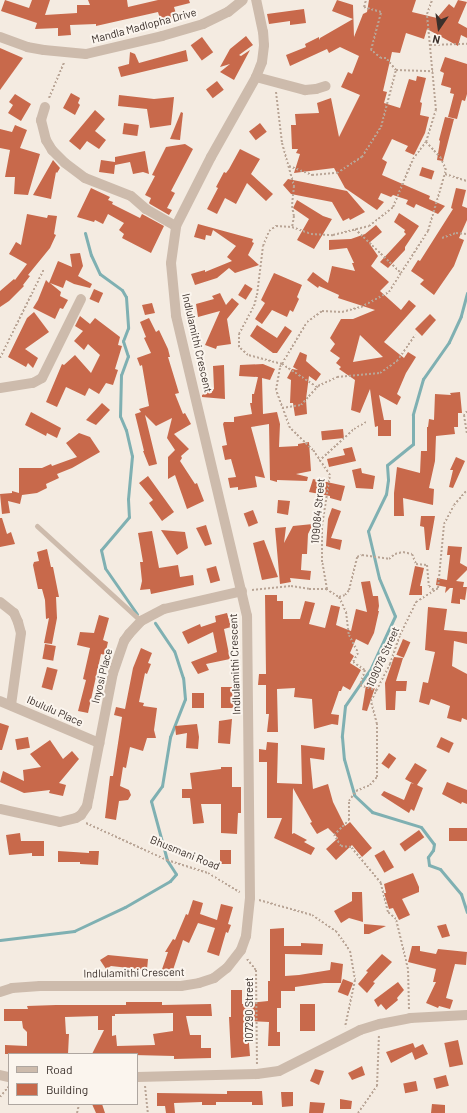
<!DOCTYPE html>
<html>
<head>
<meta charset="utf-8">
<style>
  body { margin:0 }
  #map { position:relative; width:467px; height:1113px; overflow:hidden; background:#f4ebe1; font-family:Barlow,sans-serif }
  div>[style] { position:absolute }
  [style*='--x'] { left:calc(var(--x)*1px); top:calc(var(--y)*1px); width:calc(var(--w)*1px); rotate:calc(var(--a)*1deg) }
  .stream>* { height:3px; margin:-1.5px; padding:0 1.5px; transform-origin:1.5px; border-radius:1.5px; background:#7fb0b2 }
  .building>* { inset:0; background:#c8694b; transform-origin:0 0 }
  .path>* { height:2px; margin-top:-1px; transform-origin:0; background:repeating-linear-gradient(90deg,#b9a596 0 2px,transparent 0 4px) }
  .lane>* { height:5px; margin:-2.5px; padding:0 2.5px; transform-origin:2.5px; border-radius:2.5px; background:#cdbbac }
  .street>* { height:10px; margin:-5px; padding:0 5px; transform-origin:5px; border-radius:5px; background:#cdbbac }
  span { translate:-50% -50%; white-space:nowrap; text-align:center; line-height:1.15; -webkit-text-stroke:4px #fbf5ee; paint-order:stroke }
  .street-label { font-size:11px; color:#3b302b }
  .legend { position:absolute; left:8px; top:1053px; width:130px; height:52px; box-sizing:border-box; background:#fbf5ee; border:1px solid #aea6a0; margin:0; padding:5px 7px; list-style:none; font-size:12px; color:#3b302b }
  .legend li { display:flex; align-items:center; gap:8px; height:20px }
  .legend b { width:20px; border:1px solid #aea6a0 }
  .north { position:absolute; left:419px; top:8px; width:40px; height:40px; -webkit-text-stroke:3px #fbf5ee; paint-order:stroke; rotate:193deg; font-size:11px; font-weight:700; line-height:16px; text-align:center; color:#3b302b }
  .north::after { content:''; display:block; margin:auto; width:14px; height:18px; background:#3b302b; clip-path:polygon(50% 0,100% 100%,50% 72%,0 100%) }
</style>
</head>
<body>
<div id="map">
  <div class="stream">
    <i style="--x:85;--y:233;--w:23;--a:75"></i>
    <i style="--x:91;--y:255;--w:21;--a:65"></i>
    <i style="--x:100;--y:274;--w:27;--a:36"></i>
    <i style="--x:122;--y:290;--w:8;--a:60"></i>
    <i style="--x:126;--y:297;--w:31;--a:86"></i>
    <i style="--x:128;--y:328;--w:14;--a:111"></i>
    <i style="--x:123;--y:341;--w:16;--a:72"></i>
    <i style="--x:128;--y:356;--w:20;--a:110"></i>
    <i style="--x:121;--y:375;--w:41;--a:91.4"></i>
    <i style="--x:120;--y:416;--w:15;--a:67"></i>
    <i style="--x:126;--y:430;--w:27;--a:77"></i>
    <i style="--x:132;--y:456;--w:43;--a:95.3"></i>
    <i style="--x:128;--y:499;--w:18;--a:87"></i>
    <i style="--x:129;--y:517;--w:43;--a:130.3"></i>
    <i style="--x:101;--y:550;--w:18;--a:77"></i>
    <i style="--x:105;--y:568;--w:56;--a:55.2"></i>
    <i style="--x:467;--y:293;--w:24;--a:105"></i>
    <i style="--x:461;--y:316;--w:29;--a:115"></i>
    <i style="--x:449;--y:342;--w:45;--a:125.1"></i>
    <i style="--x:423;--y:379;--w:37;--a:106"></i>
    <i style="--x:413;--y:415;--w:29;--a:90"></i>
    <i style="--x:413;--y:444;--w:33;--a:141"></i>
    <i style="--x:387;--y:465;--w:15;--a:86"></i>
    <i style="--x:388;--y:480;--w:14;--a:98"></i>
    <i style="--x:386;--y:494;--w:41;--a:115.9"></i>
    <i style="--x:368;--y:531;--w:48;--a:76.8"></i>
    <i style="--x:379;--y:578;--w:41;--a:67.2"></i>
    <i style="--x:395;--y:616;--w:57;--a:114.8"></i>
    <i style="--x:371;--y:668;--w:46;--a:124.4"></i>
    <i style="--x:345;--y:706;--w:31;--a:96"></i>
    <i style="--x:342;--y:737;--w:22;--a:85"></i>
    <i style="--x:344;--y:759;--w:37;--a:74"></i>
    <i style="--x:354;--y:795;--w:25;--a:43"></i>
    <i style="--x:372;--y:812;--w:51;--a:17"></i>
    <i style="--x:421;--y:827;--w:21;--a:53"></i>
    <i style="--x:434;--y:844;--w:6;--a:99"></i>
    <i style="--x:433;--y:850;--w:9;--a:126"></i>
    <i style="--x:428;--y:857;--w:8;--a:83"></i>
    <i style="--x:429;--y:865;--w:12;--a:20"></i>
    <i style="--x:440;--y:869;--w:33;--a:50"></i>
    <i style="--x:461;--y:894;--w:19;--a:72"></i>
    <i style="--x:0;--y:940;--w:75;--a:-6.9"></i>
    <i style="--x:74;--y:931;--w:56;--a:-25.2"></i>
    <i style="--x:125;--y:907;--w:52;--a:-30"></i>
    <i style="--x:170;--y:881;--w:9;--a:-49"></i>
    <i style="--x:176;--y:874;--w:17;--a:-123"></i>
    <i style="--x:167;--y:860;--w:61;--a:-105.2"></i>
    <i style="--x:151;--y:801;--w:19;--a:-54"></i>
    <i style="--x:162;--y:786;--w:50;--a:-80.7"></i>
    <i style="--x:170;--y:737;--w:41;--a:-68.5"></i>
    <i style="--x:185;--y:699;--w:21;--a:-95"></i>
    <i style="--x:183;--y:678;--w:28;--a:-108"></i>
    <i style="--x:174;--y:651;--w:34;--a:-124"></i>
  </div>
  <div class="building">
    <i style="clip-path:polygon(5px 0,29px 8px,32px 0,50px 0,45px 15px,77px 13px,77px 5px,90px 5px,88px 0,127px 0,128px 7px,158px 0,189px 0,190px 3px,174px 7px,177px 17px,161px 22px,158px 12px,96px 26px,96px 24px,70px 25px,71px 35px,58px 36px,58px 28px,35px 29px,37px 23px,1px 11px)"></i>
    <i style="clip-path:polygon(337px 0,353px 5px,354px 37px,363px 14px,367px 12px,369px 0,416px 0,412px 12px,437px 18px,449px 4px,454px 8px,458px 0,467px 2px,458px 23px,467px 28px,467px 38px,461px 35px,458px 46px,427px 29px,424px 39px,406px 33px,400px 53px,392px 52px,383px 91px,387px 92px,384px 103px,400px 108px,409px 79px,416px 81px,417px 76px,426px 78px,420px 102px,422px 103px,420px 115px,429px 117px,425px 133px,414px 155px,405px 151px,408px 146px,392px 139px,382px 159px,387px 162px,382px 175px,430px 196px,429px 199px,445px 206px,438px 214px,416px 204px,414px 208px,406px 204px,408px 200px,393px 195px,391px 197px,381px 193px,378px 199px,384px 202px,377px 210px,345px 188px,334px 168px,294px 173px,300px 154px,296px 153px,298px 149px,292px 149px,291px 125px,296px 125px,295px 114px,319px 113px,317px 103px,331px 98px,339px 137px,360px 95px,341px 87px,348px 72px,352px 74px,359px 56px,340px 47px,329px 53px,327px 49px,290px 66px,286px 55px,306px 47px,305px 44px,319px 37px,319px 40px,320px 38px,353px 19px,332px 11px)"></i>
    <i style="clip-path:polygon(304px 9px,306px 23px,290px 25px,290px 21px,269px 24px,267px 14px)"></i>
    <i style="clip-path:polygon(246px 36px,253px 45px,239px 55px,241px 56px,250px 50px,234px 80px,220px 72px,230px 64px,220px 67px,230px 49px)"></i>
    <i style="left:202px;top:37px;width:19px;height:14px;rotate:54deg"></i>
    <i style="clip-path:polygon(0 48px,23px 58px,0 90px)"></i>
    <i style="clip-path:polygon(186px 50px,188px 61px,121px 77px,118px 67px,129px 64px,130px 52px,135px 54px,139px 63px)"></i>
    <i style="clip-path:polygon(445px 57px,467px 64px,467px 94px,465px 101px,462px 100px,457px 119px,448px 117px,454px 94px,450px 93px,451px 88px,441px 85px,444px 73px,440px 71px)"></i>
    <i style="left:217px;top:81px;width:11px;height:14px;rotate:52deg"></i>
    <i style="clip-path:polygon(71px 93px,80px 98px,78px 103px,80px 105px,75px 115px,63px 108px)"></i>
    <i style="clip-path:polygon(15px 94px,31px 104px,21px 121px,8px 113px,13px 105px,9px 102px)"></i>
    <i style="clip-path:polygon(119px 95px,154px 99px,174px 97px,171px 125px,150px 128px,147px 109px,118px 106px)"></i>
    <i style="clip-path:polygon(95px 110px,105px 119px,95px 131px,106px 140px,99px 149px,87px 141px,80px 150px,69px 141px)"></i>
    <i style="clip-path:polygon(181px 112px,183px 113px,180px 140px,170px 139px)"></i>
    <i style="clip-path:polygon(445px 117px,454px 119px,443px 161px,437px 160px,440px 141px,439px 140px)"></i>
    <i style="left:124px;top:123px;width:15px;height:11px;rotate:8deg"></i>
    <i style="left:260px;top:123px;width:11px;height:14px;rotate:52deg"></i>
    <i style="clip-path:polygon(15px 125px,27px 130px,20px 148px,40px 154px,28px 195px,14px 194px,15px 177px,5px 177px,10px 150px,0 148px,0 129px,12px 132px)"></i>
    <i style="clip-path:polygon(185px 144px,193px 149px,171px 191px,175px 193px,167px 208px,172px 210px,169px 215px,150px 204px,149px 203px,151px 198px,145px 195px,155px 176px,152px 175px,166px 147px)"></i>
    <i style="clip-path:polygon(240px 149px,260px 159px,251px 174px,273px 194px,266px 201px,247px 183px,236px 204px,225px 198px,217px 214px,207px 209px,218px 188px,216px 187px,224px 172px,226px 173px,229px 169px)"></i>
    <i style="clip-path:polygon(145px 151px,149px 174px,143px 172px,133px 174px,130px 162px,115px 165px,114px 174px,99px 172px,101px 160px,115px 162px,115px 157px)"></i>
    <i style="clip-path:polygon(53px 160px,60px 168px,57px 173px,56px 172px,51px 199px,33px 195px)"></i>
    <i style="left:422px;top:167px;width:13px;height:9px;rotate:18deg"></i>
    <i style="clip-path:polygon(288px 179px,347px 191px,365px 212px,350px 220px,349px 218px,343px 221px,332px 202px,291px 194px,283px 185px)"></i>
    <i style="clip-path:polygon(91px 188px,110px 197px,108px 200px,113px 202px,112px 204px,140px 218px,142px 214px,164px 226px,151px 253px,122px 238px,124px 234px,119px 230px,124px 223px,108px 214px,103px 224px,95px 220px,94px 222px,77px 217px)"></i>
    <i style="clip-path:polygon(456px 188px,466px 190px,462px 206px,467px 208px,467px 220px,459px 238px,464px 240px,454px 266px,434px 295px,420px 284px,424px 280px,411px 271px,418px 260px,420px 261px,453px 209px,451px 208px)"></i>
    <i style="clip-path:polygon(297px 200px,323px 216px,332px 219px,314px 249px,297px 240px,309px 219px,293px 208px)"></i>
    <i style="clip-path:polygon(399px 213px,419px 226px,405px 247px,405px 250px,388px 268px,380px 262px,406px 234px,404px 232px,405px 230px,394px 222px)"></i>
    <i style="clip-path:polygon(27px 214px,47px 218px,48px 215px,57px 216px,54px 234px,56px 235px,50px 248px,28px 275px,30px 276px,23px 285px,24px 286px,9px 301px,0 307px,0 291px,14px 279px,15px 280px,27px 264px,9px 254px,16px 242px,21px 245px)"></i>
    <i style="clip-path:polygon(198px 224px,253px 239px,252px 242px,254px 243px,248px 255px,259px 265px,235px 273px,229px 268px,217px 278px,195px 285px,191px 274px,205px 270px,205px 272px,232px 261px,227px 257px,236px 246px,213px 230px,211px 236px,206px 235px,205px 240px,194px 237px)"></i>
    <i style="clip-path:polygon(evenodd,376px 225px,382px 232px,369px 243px,378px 256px,371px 266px,389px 282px,380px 291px,401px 310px,409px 300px,416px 306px,384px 342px,404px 358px,408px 352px,416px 357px,406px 373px,397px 394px,401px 397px,397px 405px,379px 395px,384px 420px,391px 420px,391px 436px,378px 436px,378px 426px,375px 427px,370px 389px,360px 413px,351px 410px,355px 380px,339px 369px,341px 367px,336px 363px,340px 358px,330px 351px,335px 344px,330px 338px,341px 319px,353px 319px,375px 310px,338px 298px,339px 295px,319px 286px,318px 288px,307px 280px,313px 272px,328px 283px,332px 266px,355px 271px,352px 263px,354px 263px,347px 248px,329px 250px,329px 240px,351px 239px,365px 234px,376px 225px,360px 335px,383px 357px,353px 362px,360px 335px)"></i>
    <i style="clip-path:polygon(80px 253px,83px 266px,78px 276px,92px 284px,90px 288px,74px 284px,66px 280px,63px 288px,50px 283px,61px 292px,60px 296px,68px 300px,63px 309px,60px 308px,55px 319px,33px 308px,38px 300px,46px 280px,49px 283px,58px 261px,72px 267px,70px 254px)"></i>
    <i style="clip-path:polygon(274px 273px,302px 285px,297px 297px,299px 299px,293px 312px,290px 310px,287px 317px,272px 310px,262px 324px,255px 319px,265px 303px,261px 300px)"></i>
    <i style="left:245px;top:284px;width:9px;height:13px;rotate:32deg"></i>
    <i style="left:94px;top:289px;width:10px;height:11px;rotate:24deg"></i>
    <i style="clip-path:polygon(220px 293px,226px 305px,232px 298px,239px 304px,227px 319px,231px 344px,217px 346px,216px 349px,205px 345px,220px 311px,198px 317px,196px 304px,214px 299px,212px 296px)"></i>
    <i style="clip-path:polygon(152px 303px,155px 313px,145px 315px,142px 305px)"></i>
    <i style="clip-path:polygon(34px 312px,49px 332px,25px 349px,38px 358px,33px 368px,28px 363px,26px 367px,8px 357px,27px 318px)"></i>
    <i style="clip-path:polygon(430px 314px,436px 320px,422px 336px,415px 329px)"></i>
    <i style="clip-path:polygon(80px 316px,90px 324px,95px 318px,120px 337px,118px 345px,122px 346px,115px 369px,118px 370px,113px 385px,106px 383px,99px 394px,89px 388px,85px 396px,66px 387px,57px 407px,46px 402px,62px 364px,64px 365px,75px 355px,91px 373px,100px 355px,88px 344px,84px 350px,74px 341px,83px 331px,75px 326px)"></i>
    <i style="clip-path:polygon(149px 318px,156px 332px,159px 330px,168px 349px,170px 357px,168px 357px,179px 393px,175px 394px,183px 414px,185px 413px,191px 424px,174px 434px,189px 449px,181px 456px,182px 458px,180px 461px,195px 484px,197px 483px,204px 501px,187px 509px,175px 475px,168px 479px,168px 457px,175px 450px,167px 438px,172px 418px,156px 426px,145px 415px,157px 464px,149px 466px,143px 451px,144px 451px,135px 414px,141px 412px,139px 409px,149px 406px,142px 365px,140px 366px,137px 358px,151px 353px,144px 338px,146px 337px,140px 322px)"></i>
    <i style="clip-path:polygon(257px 325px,277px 338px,285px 326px,292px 331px,277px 353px,273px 353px,250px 336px)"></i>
    <i style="clip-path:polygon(300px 352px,307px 355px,306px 361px,321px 374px,316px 381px,309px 376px,306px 399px,307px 414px,295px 416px,293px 403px,290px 403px,291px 380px,287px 378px,292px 369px,298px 370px,293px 367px)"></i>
    <i style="clip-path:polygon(263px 364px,275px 369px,270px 380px,262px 378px,263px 414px,277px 412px,280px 424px,279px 447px,298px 446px,298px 444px,309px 442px,311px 471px,296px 474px,308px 477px,307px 481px,277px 480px,277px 482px,270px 480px,269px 424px,251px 427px,265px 478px,255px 476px,257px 487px,238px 490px,238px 487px,230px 488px,228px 478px,236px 477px,231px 459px,225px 460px,222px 446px,227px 445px,223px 424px,224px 422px,234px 422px,234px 417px,252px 414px,250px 403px,252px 403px,252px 394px,254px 394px,258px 377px,239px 376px,240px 365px)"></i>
    <i style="clip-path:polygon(224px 365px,225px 399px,202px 397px,202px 395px,214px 389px,213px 366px)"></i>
    <i style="clip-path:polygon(460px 392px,462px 413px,458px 413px,458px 427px,454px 427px,455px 434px,436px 436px,435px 461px,429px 488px,434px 489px,433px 505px,403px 498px,404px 516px,394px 516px,394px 493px,397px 467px,420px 473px,421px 451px,427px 451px,427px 427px,428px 427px,429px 419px,434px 420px,435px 394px,451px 395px,450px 393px)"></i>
    <i style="clip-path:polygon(102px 403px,110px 410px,96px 425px,86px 420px)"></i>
    <i style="clip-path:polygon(31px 412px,61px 428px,57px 438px,47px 433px,46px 436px,25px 425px)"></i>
    <i style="left:343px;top:429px;width:9px;height:22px;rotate:84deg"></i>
    <i style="clip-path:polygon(79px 433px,90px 437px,100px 452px,72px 468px,57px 474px,59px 478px,46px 484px,47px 488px,37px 493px,22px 495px,20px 504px,8px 501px,10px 513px,2px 514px,0 494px,12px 493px,12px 491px,19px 493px,19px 468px,42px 468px,51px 464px,52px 466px,77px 457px,66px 443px)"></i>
    <i style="clip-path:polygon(352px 447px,356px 461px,329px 467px,327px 459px,345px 455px,343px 449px)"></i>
    <i style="clip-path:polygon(456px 457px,465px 461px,453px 488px,449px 487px,453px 470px,450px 470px)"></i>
    <i style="clip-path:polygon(361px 468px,362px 473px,375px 476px,373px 489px,356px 488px,352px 470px)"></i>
    <i style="clip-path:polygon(148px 476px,174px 512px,162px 521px,149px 503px,153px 500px,139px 483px)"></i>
    <i style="clip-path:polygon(313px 479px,345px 486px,341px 501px,330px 498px,330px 496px,309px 492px)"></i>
    <i style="clip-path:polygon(278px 500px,290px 501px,288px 515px,277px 513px)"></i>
    <i style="clip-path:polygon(332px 508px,341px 511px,331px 538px,342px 540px,340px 550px,326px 546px,328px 519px)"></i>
    <i style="left:253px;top:510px;width:14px;height:10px;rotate:69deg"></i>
    <i style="clip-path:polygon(421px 516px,435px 516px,429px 550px,426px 550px,424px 527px,420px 526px)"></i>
    <i style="clip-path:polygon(0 518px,2px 518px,7px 534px,11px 532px,15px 544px,0 547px)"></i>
    <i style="clip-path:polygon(313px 524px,308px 534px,307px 554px,302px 554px,301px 570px,311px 571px,310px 580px,290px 578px,291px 582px,280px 584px,275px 528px,286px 527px,284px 543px,293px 526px)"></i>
    <i style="clip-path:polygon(206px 525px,212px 544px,205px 546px,196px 528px)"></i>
    <i style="clip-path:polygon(161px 530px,185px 532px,188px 548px,177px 555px)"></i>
    <i style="clip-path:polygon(152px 531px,159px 568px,178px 565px,180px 577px,193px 575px,194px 585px,151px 594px,150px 589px,140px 590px,142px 581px,140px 562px,143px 562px,138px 533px)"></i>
    <i style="clip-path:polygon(264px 540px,278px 577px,262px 580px,253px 543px)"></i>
    <i style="clip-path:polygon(448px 546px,462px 547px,460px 563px,467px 567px,467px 570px,456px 581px,464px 582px,463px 587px,467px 587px,465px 600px,460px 599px,460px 604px,451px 603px,453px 588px,450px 588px,445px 593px,446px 587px,436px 585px,437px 578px,447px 580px,450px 555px,447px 555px)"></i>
    <i style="clip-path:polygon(47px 549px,51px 567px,53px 567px,59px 597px,56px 597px,57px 618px,52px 644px,44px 643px,49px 618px,46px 619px,45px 600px,42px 589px,38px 589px,33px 565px,34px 562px,39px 561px,37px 552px)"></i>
    <i style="left:216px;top:566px;width:15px;height:10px;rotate:74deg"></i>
    <i style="clip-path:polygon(415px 566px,424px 568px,420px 586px,422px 586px,422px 595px,409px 595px)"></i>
    <i style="clip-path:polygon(370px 581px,373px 596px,378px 596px,379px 606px,378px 611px,379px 611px,374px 633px,368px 645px,356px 639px,350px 653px,354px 656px,350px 663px,361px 670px,350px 690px,343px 686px,341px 691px,339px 691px,331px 714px,339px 715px,338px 725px,332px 724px,314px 729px,312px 699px,294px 697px,295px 688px,277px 689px,278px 732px,267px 732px,269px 714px,266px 714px,266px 685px,258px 685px,259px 674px,266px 674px,265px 595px,277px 595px,277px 601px,283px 601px,283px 619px,300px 619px,305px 601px,315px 603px,309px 624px,325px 628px,331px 605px,340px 607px,336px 625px,351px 631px,356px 609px,367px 612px,361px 582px)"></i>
    <i style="clip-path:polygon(428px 607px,447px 609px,444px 630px,467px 632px,467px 644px,454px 641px,452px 666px,467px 674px,467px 720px,462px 718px,461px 722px,447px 718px,450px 706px,431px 699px,429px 705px,419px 702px,423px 682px,428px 683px,435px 652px,425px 650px)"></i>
    <i style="clip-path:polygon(227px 613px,231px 627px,224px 629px,230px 659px,206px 664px,209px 670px,198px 674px,191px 662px,217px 652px,213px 632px,188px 644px,182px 632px,200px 624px,201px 627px,216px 622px,215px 616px)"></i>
    <i style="clip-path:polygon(99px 615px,109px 618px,103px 640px,108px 642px,105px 655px,101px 654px,88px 713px,78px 711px,86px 680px,83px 679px,90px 648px,77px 645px,80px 632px,94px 633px)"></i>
    <i style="left:403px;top:639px;width:8px;height:17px;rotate:23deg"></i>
    <i style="left:45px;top:644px;width:11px;height:15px;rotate:10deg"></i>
    <i style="clip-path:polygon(141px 648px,152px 653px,148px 663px,151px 664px,147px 674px,145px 673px,139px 702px,144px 703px,143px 706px,157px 708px,154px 730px,156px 738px,147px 738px,143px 751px,130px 747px,126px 768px,123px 767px,120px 786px,129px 790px,131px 795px,128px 800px,119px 801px,116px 820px,105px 818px,110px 776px,113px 776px,122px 717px,114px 715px,116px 707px,125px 709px,133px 668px)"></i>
    <i style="clip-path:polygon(394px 657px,403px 658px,396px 681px,407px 681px,406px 691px,396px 691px,395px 710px,386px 710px,385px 683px)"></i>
    <i style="left:47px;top:667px;width:11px;height:21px;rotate:15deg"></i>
    <i style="clip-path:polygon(367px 679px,377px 682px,367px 711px,362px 710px)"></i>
    <i style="left:221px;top:687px;width:13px;height:21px"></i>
    <i style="left:192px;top:693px;width:12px;height:15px"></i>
    <i style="clip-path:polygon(232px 719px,230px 744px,218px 743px,219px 721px)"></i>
    <i style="clip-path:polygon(0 723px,9px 726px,2px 750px,0 750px)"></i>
    <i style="clip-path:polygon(197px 724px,199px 737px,198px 749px,186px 748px,187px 733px,176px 735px,175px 726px)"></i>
    <i style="left:28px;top:737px;width:11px;height:13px;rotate:80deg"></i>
    <i style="left:441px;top:737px;width:14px;height:11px;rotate:25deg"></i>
    <i style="clip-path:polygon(50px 740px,63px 759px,72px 751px,79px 759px,59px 783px,66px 785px,63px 796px,49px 793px,50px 790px,24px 793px,0 782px,3px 771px,24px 781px,23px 770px,41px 767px,30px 754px)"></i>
    <i style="clip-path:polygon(267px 742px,278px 743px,277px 783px,302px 784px,301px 745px,325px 748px,324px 760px,310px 758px,313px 789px,328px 784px,333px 802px,345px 826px,350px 822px,372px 848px,362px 857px,352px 845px,336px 860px,326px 849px,338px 838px,328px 828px,317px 834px,310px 823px,312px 822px,293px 788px,292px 834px,294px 833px,307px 840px,304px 842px,315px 848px,311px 855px,274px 838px,282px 818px,267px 818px,267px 762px,259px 762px,259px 749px,266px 750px)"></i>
    <i style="left:389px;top:753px;width:9px;height:13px;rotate:36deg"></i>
    <i style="clip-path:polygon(415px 763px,427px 770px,417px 785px,423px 788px,414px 811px,411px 809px,409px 813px,381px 795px,384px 791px,404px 800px,411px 783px,414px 784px,405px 779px)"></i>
    <i style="clip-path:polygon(221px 767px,232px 767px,232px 787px,241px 787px,241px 813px,238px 813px,237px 834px,221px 833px,221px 804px,201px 804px,204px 823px,193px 824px,190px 798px,182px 798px,182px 789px,192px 789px,190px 773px,221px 769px)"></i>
    <i style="clip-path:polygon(447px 782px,467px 790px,467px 804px,462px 802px,461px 804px,442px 794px)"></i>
    <i style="left:449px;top:828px;width:18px;height:13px"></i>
    <i style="left:419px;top:830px;width:9px;height:24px;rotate:54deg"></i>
    <i style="clip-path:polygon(20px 833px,21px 841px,44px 841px,44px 856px,32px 856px,32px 853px,9px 855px,6px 835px)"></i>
    <i style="left:220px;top:850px;width:11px;height:14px"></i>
    <i style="left:384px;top:850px;width:20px;height:11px;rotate:60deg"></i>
    <i style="clip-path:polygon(58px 851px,89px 853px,89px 851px,99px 851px,98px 865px,80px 864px,80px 862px,58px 862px)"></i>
    <i style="clip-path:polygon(413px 873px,419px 887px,419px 892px,402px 899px,410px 915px,399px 920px,393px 908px,389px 909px,384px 893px,386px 893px,384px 884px)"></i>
    <i style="clip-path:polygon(352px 892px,362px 892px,363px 922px,349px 918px,341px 923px,334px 911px,352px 901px)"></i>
    <i style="clip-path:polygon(193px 900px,203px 903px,200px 914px,217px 920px,221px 904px,233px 907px,228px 924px,231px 925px,228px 933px,226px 932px,219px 956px,207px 952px,215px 928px,198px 923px,189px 943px,183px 940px,171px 976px,160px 975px,168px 952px,165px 952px,173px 939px,175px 940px,186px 914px,188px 915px)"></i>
    <i style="clip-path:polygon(364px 924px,386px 926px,369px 934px,364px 934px)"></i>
    <i style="clip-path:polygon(446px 924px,450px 936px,442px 938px,437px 926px)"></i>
    <i style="clip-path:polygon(284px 928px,284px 946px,301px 946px,301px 943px,323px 944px,322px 955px,285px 954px,285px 976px,299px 975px,330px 970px,331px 962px,343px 964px,341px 983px,324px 983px,295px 987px,295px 991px,281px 991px,281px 1008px,277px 1008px,277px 1032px,280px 1032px,280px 1046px,268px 1046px,269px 1022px,249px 1021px,250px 1030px,248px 1031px,250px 1056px,231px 1058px,229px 1017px,231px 1017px,231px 990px,242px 990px,242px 1004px,268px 1001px,268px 981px,270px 981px,270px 929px)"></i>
    <i style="clip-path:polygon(412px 946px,420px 946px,420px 951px,436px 954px,438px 949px,467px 952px,466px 965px,455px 964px,446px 998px,453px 1000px,450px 1009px,439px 1006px,438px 1008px,426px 1003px,436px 982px,433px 982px,436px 969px,408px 962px)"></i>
    <i style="clip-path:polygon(382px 954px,392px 962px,373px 982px,375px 983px,367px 993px,358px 984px,368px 972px,366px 971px)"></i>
    <i style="clip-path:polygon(108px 955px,148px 959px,147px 970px,111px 966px,106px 969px,100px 960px)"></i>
    <i style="left:343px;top:979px;width:11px;height:14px;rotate:22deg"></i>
    <i style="clip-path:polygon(398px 982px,404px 990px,397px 998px,398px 1000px,386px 1010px,381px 1004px,378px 1007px,374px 1000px)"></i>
    <i style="clip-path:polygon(evenodd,126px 1002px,162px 1002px,162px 1005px,211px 1004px,212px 1016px,186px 1016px,190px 1035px,201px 1035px,201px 1048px,211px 1048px,211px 1058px,174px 1059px,174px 1056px,92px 1054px,104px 1030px,98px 1030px,98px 1016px,65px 1017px,66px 1034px,69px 1034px,68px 1054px,5px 1054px,5px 1045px,27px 1046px,27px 1032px,23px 1028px,22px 1021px,4px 1021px,4px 1009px,28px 1009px,27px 1006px,56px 1005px,126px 1005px,126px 1002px,173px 1013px,173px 1031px,153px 1034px,155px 1045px,117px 1046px,116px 1035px,112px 1036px,112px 1016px,115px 1016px,115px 1014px,173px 1013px)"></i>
    <i style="left:300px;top:1004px;width:15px;height:27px"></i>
    <i style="left:458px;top:1040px;width:25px;height:14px;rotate:78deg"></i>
    <i style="clip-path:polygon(413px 1043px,415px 1048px,423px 1044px,428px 1054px,415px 1060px,412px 1052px,391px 1063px,386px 1052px)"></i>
    <i style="clip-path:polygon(362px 1066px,365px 1075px,352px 1080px,348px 1073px)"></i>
    <i style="clip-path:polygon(315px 1069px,324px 1071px,319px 1085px,310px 1081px)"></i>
    <i style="left:446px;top:1075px;width:11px;height:13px;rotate:75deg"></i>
    <i style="left:416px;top:1081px;width:10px;height:13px;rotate:79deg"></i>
    <i style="clip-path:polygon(227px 1091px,262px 1091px,263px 1105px,252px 1105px,252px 1102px,216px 1102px,216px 1105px,202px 1105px,202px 1102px,174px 1103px,175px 1113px,166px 1113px,165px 1106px,157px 1106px,157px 1093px,227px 1094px)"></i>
    <i style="clip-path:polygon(281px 1092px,293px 1092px,293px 1106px,282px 1107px)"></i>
    <i style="clip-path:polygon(340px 1099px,352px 1101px,351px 1109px,340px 1109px)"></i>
    <i style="clip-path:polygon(310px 1102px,325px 1103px,323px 1113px,309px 1113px)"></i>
    <i style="clip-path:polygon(92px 1104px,102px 1104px,105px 1113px,96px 1113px)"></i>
    <i style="clip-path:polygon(432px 1104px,445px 1105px,445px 1113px,431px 1113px)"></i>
  </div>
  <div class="path">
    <i style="--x:430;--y:45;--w:37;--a:-2"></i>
    <i style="--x:396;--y:70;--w:37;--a:2"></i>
    <i style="--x:276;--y:92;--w:51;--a:83.3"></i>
    <i style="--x:282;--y:143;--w:45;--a:74.4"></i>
    <i style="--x:294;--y:186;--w:20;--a:96"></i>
    <i style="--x:292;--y:206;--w:10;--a:79"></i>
    <i style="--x:294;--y:216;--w:11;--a:100"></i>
    <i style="--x:49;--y:98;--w:39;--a:-67"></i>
    <i style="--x:289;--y:166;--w:25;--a:21"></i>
    <i style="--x:312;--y:175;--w:25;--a:-5"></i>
    <i style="--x:337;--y:173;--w:30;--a:-33"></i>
    <i style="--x:362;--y:157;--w:36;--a:-58"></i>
    <i style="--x:381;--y:127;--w:59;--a:-75.3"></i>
    <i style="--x:396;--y:70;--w:16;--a:-130"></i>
    <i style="--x:386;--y:58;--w:5;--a:180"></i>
    <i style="--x:381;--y:58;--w:13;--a:-141"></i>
    <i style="--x:371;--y:50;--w:39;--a:-75"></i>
    <i style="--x:381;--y:12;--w:18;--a:-164"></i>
    <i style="--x:364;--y:7;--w:7;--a:-74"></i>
    <i style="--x:445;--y:174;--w:23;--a:18"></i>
    <i style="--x:355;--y:229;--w:64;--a:43.7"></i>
    <i style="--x:442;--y:238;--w:15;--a:-20"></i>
    <i style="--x:456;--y:233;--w:11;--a:5"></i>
    <i style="--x:0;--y:358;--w:99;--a:-63.7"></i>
    <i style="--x:317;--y:387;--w:42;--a:-146.7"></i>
    <i style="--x:282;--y:364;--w:35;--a:-165"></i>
    <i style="--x:248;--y:355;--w:12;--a:-138"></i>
    <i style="--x:239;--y:347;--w:13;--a:-90"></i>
    <i style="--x:239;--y:334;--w:32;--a:-62"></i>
    <i style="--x:254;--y:306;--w:11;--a:-75"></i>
    <i style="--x:257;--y:295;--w:49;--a:-83"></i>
    <i style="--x:263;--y:246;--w:16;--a:-68"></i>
    <i style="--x:269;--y:231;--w:9;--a:-36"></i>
    <i style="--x:276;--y:226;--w:16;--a:4"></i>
    <i style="--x:292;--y:227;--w:20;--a:20"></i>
    <i style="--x:311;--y:234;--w:22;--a:3"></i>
    <i style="--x:333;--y:235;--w:37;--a:-14"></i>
    <i style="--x:369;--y:226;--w:31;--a:-38"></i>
    <i style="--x:393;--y:207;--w:52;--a:-67.4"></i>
    <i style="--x:413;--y:159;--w:21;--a:-53"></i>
    <i style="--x:426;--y:142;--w:34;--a:-73"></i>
    <i style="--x:436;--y:110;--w:96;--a:-95.4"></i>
    <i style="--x:427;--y:14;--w:15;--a:-70"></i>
    <i style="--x:282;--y:408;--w:19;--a:-9"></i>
    <i style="--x:301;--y:405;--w:25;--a:-48"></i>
    <i style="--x:318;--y:386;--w:21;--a:-25"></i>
    <i style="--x:337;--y:377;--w:43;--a:-5.3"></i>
    <i style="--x:380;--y:373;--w:21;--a:-35"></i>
    <i style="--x:397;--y:361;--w:32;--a:-55"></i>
    <i style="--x:467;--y:411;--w:5;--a:127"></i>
    <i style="--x:464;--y:415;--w:19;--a:81"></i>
    <i style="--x:319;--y:461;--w:47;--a:-42.4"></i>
    <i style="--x:354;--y:429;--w:14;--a:-30"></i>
    <i style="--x:327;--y:589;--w:27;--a:-100"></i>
    <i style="--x:322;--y:562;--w:36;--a:-90"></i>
    <i style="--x:322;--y:526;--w:52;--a:-81.1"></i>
    <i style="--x:330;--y:475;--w:30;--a:-124"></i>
    <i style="--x:313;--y:450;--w:32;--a:-136"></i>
    <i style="--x:290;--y:428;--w:40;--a:-110.2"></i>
    <i style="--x:276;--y:390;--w:23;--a:-80"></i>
    <i style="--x:280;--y:367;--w:52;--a:-59"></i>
    <i style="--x:307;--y:322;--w:19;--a:-36"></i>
    <i style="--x:322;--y:311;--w:20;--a:3"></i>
    <i style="--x:342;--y:312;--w:20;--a:-15"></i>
    <i style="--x:361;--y:307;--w:32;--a:-28"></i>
    <i style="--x:389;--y:292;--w:22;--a:-58"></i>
    <i style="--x:401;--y:273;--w:50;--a:-57.3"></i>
    <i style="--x:428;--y:231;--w:64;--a:-73.6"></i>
    <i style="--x:446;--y:170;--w:13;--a:-113"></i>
    <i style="--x:441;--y:158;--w:22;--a:-133"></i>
    <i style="--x:252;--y:590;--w:39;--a:-6"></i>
    <i style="--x:291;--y:586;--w:18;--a:9"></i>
    <i style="--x:309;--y:589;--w:17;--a:0"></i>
    <i style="--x:326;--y:589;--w:15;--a:32"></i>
    <i style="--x:339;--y:597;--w:17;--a:65"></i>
    <i style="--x:346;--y:612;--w:23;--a:83"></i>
    <i style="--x:349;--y:635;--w:20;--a:63"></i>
    <i style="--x:358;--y:653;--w:10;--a:119"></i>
    <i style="--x:353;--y:662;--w:14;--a:34"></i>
    <i style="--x:365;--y:670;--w:16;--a:108"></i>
    <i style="--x:360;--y:685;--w:18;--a:19"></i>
    <i style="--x:339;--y:597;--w:6;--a:-18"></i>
    <i style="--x:345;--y:595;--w:6;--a:-51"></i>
    <i style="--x:349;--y:590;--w:34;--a:-76"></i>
    <i style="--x:357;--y:557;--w:5;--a:-22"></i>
    <i style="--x:362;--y:555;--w:27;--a:8"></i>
    <i style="--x:389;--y:559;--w:8;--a:-40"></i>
    <i style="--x:395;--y:554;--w:8;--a:-14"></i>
    <i style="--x:403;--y:552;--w:9;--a:13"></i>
    <i style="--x:412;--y:554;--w:11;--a:68"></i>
    <i style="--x:416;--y:564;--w:11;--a:5"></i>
    <i style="--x:427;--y:565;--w:21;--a:85"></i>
    <i style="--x:429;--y:586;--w:6;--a:39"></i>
    <i style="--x:86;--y:823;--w:89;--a:24.6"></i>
    <i style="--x:167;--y:860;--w:43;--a:17.6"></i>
    <i style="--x:208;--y:873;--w:37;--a:31"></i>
    <i style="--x:259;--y:900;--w:55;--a:15.8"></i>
    <i style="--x:312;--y:915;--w:29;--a:34"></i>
    <i style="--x:336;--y:931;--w:24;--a:55"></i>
    <i style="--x:350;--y:951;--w:29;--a:80"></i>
    <i style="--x:355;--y:980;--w:48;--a:102"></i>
    <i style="--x:247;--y:959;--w:14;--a:51"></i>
    <i style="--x:256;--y:970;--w:95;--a:89.4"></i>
    <i style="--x:409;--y:1009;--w:40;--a:-91.4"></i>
    <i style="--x:408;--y:969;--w:51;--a:-103.5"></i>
    <i style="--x:396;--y:919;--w:11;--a:-139"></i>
    <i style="--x:388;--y:912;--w:30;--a:-104"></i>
    <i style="--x:381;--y:883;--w:47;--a:-129.8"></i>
    <i style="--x:351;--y:847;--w:10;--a:-174"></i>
    <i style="--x:341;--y:846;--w:13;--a:-122"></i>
    <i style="--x:334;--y:835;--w:21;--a:-45"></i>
    <i style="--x:349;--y:820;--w:19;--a:-90"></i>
    <i style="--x:349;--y:801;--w:12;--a:-55"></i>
    <i style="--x:356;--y:791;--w:15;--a:-23"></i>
    <i style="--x:370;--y:785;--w:11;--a:-49"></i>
    <i style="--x:377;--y:777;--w:53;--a:-90"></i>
    <i style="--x:377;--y:724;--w:24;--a:-105"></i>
    <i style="--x:371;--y:701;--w:42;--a:-62.8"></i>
    <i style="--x:390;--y:664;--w:31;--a:-71"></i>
    <i style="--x:400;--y:635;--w:37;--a:-64"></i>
    <i style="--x:416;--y:602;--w:26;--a:-32"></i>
    <i style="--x:438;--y:588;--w:64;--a:-84.6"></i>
    <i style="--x:444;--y:524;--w:21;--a:-62"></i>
    <i style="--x:454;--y:505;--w:20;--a:-49"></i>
    <i style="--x:145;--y:1086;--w:27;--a:84"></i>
    <i style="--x:0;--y:1097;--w:13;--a:-51"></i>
    <i style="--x:77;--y:1113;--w:9;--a:-77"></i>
    <i style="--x:358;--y:1113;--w:33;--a:-55"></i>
    <i style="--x:377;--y:1086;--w:51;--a:-87.8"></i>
  </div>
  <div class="lane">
    <i style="--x:37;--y:526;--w:141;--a:42.4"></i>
  </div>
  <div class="street">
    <i style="--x:0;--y:37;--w:29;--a:20"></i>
    <i style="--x:27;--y:47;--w:17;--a:10"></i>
    <i style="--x:44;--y:50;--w:42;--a:5.4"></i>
    <i style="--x:86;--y:54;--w:78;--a:-13.3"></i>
    <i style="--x:162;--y:36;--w:43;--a:-16.3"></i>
    <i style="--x:203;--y:24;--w:28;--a:-26"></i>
    <i style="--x:228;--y:12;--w:19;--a:-39"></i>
    <i style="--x:256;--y:77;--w:51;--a:14.9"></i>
    <i style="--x:305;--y:90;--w:11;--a:-5"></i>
    <i style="--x:316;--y:89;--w:10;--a:-17"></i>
    <i style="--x:45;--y:107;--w:14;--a:107"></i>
    <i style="--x:41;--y:120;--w:21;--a:76"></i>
    <i style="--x:46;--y:140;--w:12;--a:59"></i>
    <i style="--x:52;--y:150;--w:18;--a:45"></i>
    <i style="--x:65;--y:163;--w:25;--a:37"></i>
    <i style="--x:85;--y:178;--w:49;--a:21.4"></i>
    <i style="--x:131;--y:196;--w:20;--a:41"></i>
    <i style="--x:146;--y:209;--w:34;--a:30"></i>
    <i style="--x:0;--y:388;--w:33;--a:-9"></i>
    <i style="--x:33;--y:383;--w:10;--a:-29"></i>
    <i style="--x:42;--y:378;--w:88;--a:-63.7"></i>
    <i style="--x:0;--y:602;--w:18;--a:38"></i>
    <i style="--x:14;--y:613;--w:10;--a:66"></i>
    <i style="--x:18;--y:622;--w:11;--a:75"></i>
    <i style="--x:21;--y:633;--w:73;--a:97.9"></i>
    <i style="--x:0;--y:701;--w:108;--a:23"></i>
    <i style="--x:0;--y:809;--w:61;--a:12.2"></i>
    <i style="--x:60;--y:822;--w:16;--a:-14"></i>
    <i style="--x:76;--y:818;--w:6;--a:-31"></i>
    <i style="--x:81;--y:815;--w:11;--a:-56"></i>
    <i style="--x:87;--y:806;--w:10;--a:-79"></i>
    <i style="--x:89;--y:796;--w:125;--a:-79"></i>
    <i style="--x:113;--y:673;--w:34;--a:-71"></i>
    <i style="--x:124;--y:641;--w:9;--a:-54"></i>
    <i style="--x:129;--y:634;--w:18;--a:-47"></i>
    <i style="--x:141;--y:621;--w:26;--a:-28"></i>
    <i style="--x:164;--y:609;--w:80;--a:-13"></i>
    <i style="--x:0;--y:992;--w:13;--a:-18"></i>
    <i style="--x:12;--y:988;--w:28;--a:-4"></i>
    <i style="--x:40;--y:986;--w:141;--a:0"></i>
    <i style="--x:181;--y:986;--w:18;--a:-9"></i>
    <i style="--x:199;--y:983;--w:16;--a:-18"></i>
    <i style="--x:214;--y:978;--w:16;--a:-38"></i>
    <i style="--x:227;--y:968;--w:23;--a:-52"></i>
    <i style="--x:241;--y:950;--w:15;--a:-70"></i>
    <i style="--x:246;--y:936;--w:38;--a:-84"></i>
    <i style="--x:250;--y:898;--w:282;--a:-90.6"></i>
    <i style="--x:247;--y:616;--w:309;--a:-103.3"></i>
    <i style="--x:176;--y:315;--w:52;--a:-95.5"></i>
    <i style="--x:171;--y:263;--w:37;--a:-82"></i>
    <i style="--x:176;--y:226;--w:77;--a:-63.1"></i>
    <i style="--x:211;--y:157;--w:92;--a:-60.6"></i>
    <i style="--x:256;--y:77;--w:16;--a:-68"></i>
    <i style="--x:262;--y:62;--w:17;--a:-83"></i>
    <i style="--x:264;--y:45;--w:13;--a:-94"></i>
    <i style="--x:263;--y:32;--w:33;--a:-102"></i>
    <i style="--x:0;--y:1075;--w:9;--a:13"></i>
    <i style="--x:137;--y:1077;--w:120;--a:-1.4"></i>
    <i style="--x:257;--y:1074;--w:22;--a:-8"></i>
    <i style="--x:279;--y:1071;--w:91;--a:-26.8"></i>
    <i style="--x:360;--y:1030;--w:21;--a:-17"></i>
    <i style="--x:380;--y:1024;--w:31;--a:-11"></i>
    <i style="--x:410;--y:1018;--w:57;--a:-3"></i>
  </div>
  <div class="street-label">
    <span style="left:144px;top:26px;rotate:-15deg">Mandla Madlopha Drive</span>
    <span style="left:197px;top:343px;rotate:77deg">Indlulamithi Crescent</span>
    <span style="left:318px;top:511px;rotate:-85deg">109084 Street</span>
    <span style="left:383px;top:657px;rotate:-66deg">109078 Street</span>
    <span style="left:235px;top:664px;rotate:-92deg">Indlulamithi Crescent</span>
    <span style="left:102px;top:676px;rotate:-76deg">Inyosi Place</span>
    <span style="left:55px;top:711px;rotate:24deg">Ibululu Place</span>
    <span style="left:185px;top:853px;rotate:22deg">Bhusmani Road</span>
    <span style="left:134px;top:973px;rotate:-1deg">Indlulamithi Crescent</span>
    <span style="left:249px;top:1010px;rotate:-90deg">107290 Street</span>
  </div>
  <ul class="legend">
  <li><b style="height:5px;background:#cdbbac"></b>Road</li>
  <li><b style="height:11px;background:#c8694b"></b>Building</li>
  </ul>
  <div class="north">N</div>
</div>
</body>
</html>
